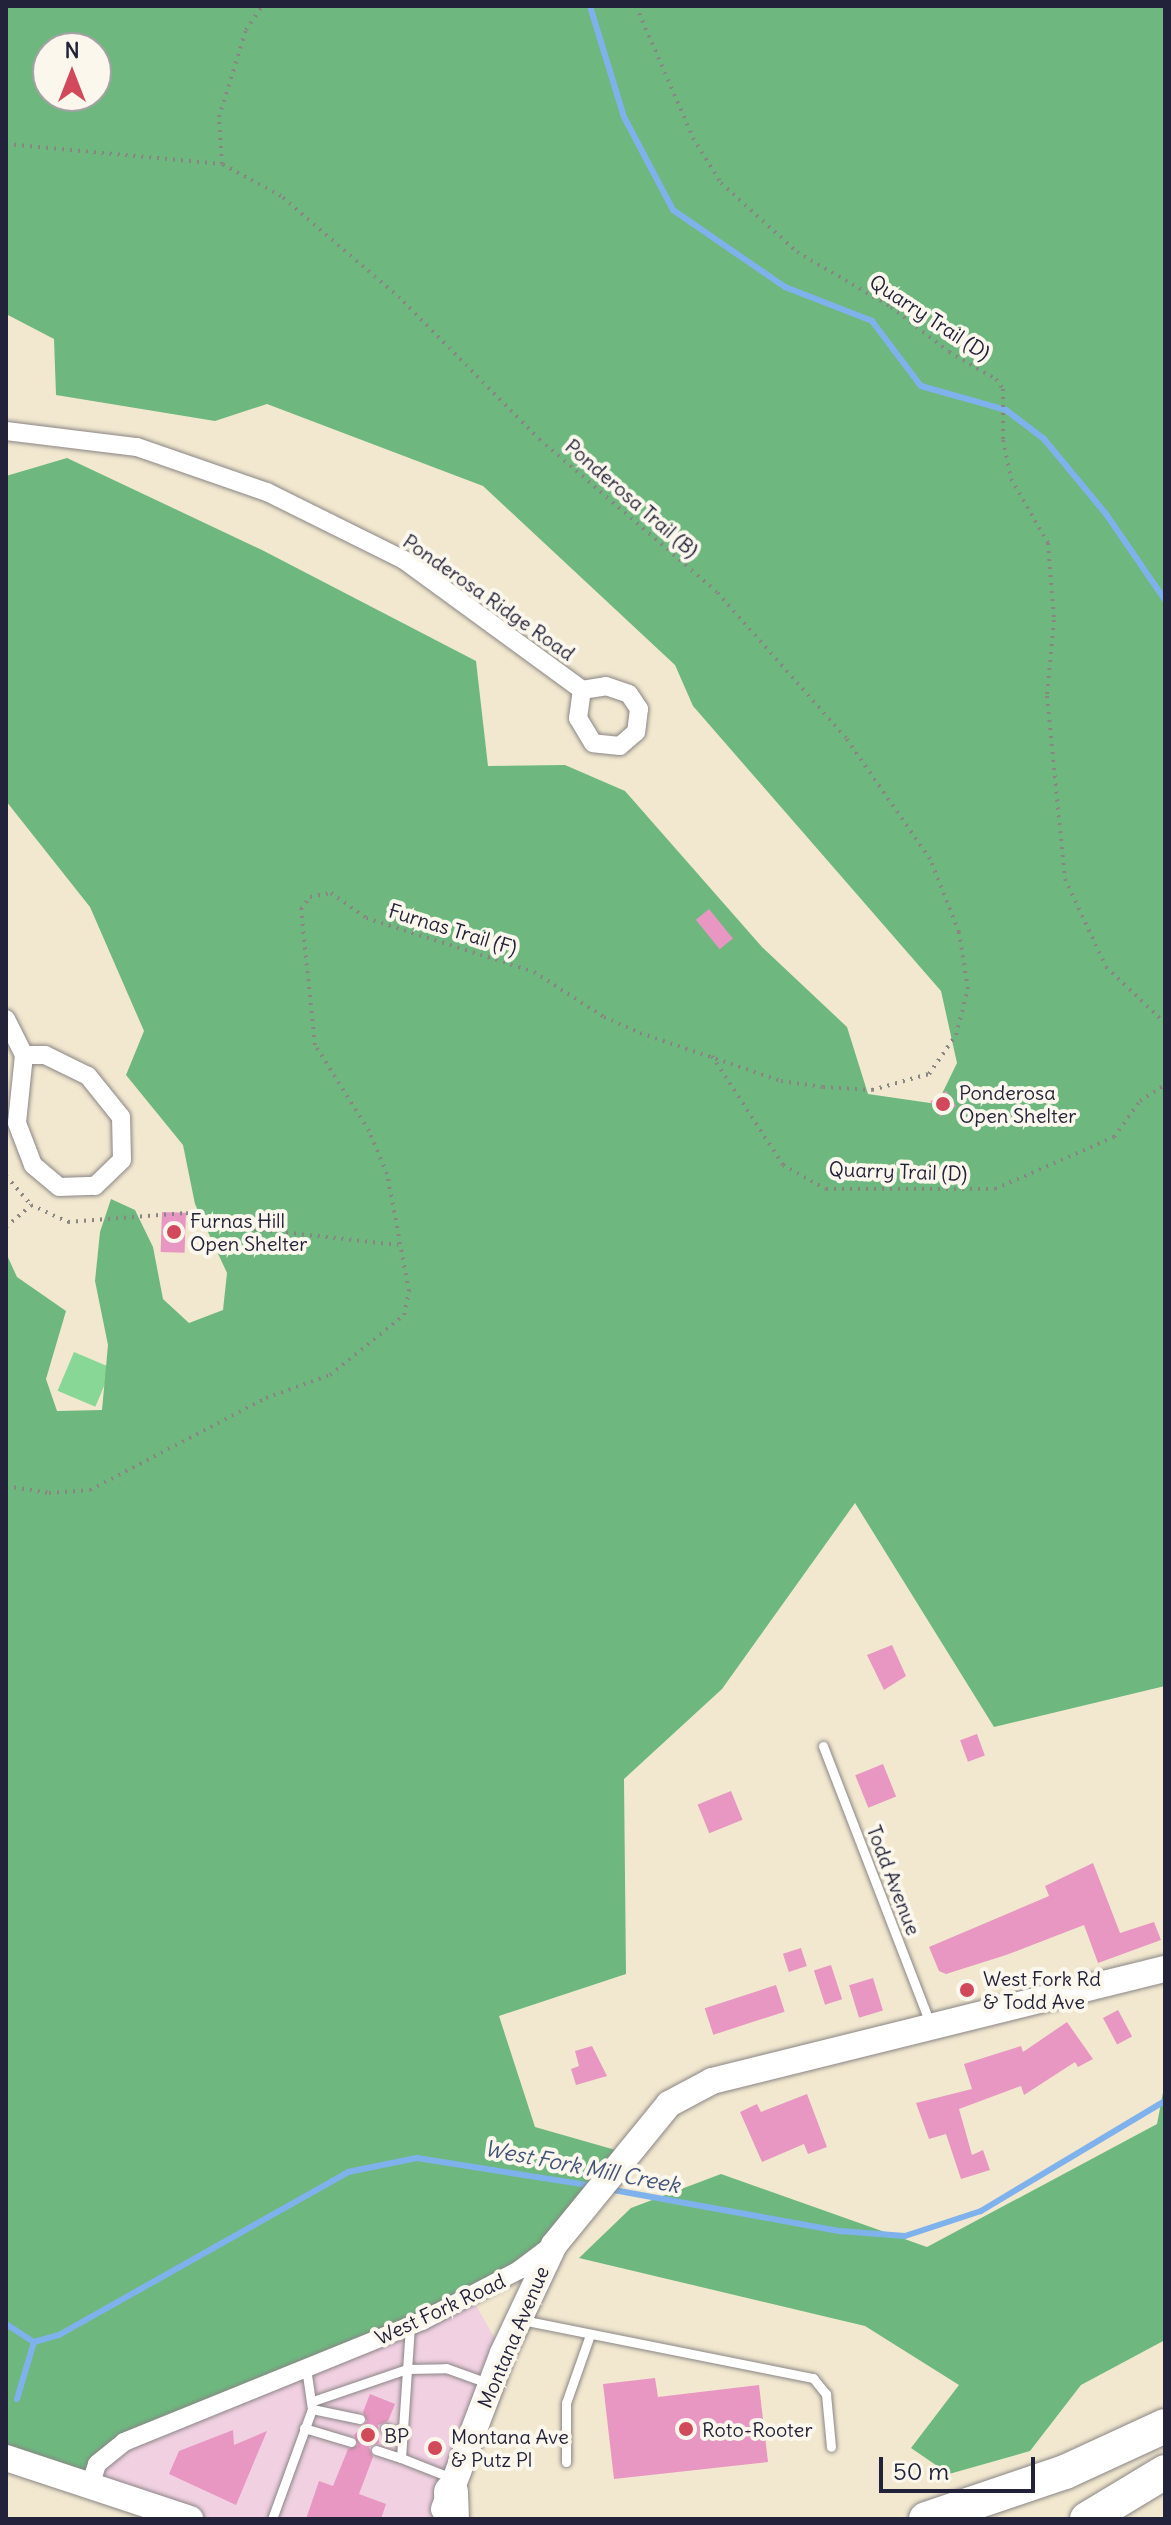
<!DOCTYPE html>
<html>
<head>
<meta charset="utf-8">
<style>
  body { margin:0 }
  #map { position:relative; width:1171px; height:2525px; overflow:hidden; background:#f2e8cf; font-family:Delius,sans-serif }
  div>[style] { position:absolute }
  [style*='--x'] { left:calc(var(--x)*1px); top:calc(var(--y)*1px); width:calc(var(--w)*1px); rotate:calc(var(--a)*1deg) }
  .built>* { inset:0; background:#f1d0e2 }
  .green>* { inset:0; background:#89d796; transform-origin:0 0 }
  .forest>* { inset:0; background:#6eb87f }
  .stream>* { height:6px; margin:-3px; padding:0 3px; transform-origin:3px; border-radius:3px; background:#7fb2ec }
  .building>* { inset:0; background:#e797c2; transform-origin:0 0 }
  .path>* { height:4px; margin-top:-2px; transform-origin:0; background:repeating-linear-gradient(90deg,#8a8585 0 2px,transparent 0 8px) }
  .roads { filter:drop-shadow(0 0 2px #8a8585) drop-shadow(0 0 2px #8a8585) }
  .lane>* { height:9px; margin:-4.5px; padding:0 4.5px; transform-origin:4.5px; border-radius:4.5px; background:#fff }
  .street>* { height:18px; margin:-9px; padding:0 9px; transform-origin:9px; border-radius:9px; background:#fff }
  .secondary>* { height:26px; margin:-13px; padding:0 13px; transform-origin:13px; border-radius:13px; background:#fff }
  .highway>* { height:34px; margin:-17px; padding:0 17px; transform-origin:17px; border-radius:17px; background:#fff }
  .dots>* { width:22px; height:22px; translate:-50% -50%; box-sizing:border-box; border:4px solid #fbf7ec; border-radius:50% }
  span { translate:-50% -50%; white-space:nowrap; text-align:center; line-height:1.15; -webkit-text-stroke:8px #fbf7ec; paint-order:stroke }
  .street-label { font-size:20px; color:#22223b }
  .poi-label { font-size:20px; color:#22223b }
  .left { translate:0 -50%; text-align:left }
  .water-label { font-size:22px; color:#435479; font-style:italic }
  .frame { position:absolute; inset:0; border:8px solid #22223b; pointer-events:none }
  .north { position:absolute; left:32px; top:32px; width:80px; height:80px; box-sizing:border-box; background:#fbf7ec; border:2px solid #a4a2a5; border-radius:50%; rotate:0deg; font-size:22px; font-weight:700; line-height:32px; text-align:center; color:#22223b }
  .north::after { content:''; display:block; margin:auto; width:28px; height:36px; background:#d1495b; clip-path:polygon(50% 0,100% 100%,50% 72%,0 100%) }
  .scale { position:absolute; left:879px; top:2457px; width:156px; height:36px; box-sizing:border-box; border:4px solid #22223b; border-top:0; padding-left:10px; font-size:24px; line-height:28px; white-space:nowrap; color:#22223b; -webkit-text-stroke:6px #fbf7ec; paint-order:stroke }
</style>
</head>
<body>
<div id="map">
  <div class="built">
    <i style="clip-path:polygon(472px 2298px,503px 2353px,440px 2519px,143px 2519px,145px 2506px,89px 2489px,124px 2442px)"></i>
  </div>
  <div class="green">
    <i style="left:74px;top:1352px;width:41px;height:42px;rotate:23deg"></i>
  </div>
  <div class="forest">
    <i style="clip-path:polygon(evenodd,6px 6px,1165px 6px,1165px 1686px,994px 1727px,855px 1503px,722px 1689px,624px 1779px,626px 1974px,499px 2016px,535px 2127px,626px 2153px,519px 2270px,124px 2442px,89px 2489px,6px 2458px,6px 1253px,17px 1277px,66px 1311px,46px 1379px,57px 1411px,102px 1410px,108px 1345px,95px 1281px,100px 1232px,111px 1199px,135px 1210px,153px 1247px,163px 1299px,189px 1323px,223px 1310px,227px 1273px,195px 1204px,183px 1145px,126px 1075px,144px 1031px,90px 907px,6px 801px,6px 476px,67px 458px,262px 550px,476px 661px,488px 766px,565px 765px,625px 791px,762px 947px,847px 1027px,868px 1094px,937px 1104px,957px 1063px,941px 991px,693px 706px,675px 665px,483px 486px,267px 404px,215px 421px,56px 395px,54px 339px,6px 314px,6px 6px,48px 48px,96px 48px,96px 96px,48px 96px,48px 48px)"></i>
    <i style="clip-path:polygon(1165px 2082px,1165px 2340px,1081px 2385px,1030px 2451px,949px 2474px,911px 2448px,959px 2385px,865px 2326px,579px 2258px,631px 2208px,721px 2174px,927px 2247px,1157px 2124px)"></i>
  </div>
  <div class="stream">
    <i style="--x:590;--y:6;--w:116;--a:73"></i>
    <i style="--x:624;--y:117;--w:105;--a:62.2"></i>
    <i style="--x:673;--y:210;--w:136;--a:34.5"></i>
    <i style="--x:785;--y:287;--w:93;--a:21.3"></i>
    <i style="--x:872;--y:321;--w:81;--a:53"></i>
    <i style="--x:921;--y:386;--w:88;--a:15.8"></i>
    <i style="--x:1006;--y:410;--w:48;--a:37.3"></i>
    <i style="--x:1044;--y:439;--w:97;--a:50.4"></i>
    <i style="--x:1106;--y:514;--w:104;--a:55.5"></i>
    <i style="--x:608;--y:2189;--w:236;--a:10.3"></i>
    <i style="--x:840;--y:2231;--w:65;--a:4.4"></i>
    <i style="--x:905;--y:2236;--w:80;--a:-18.2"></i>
    <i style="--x:981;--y:2211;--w:214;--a:-30.9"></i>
    <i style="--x:6;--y:2324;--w:33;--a:33"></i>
    <i style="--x:34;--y:2342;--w:26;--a:-16"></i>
    <i style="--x:59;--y:2335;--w:332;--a:-29.4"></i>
    <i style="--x:348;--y:2172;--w:70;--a:-11.5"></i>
    <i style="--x:417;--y:2158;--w:178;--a:9"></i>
    <i style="--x:17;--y:2399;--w:59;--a:-73.4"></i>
  </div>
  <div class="building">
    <i style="left:709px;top:909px;width:38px;height:17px;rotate:51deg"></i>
    <i style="left:946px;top:1091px;width:18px;height:19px;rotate:56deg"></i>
    <i style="left:162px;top:1212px;width:24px;height:40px;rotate:2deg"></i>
    <i style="clip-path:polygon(892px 1645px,906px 1676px,884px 1690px,867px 1655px)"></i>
    <i style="left:977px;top:1734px;width:23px;height:18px;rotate:70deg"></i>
    <i style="left:883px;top:1764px;width:35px;height:30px;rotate:68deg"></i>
    <i style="left:731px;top:1791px;width:31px;height:36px;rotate:68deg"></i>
    <i style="clip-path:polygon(1093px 1863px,1120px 1933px,1154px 1922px,1161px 1940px,1098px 1963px,1084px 1925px,1006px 1955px,946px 1974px,939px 1971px,929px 1947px,1049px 1896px,1045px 1886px)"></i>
    <i style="left:801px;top:1948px;width:19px;height:19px;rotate:72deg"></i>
    <i style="left:831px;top:1965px;width:36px;height:18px;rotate:72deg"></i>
    <i style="left:873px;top:1978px;width:34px;height:25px;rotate:73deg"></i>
    <i style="left:776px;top:1985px;width:28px;height:75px;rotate:72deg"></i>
    <i style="left:1118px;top:2010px;width:30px;height:17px;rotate:62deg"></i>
    <i style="clip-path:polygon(1067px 2022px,1093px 2059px,1078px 2067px,1075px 2062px,1024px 2095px,1021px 2086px,959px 2109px,972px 2155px,983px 2150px,990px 2170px,961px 2179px,946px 2134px,929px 2139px,916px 2103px,972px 2089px,964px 2064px,1021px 2046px,1023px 2052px)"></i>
    <i style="clip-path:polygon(592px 2046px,607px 2076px,576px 2085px,571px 2069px,579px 2066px,575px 2051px)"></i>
    <i style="clip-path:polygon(807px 2094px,827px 2147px,808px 2154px,804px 2144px,762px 2162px,740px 2112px,757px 2104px,761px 2112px)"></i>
    <i style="clip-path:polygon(655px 2378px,658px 2397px,759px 2385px,768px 2462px,614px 2479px,603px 2384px)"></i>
    <i style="clip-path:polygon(370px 2394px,395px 2404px,388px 2421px,378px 2425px,379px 2443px,369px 2447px,373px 2457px,359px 2494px,386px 2504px,381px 2519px,306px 2519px,319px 2481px,333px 2486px,348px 2449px,358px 2445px,354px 2435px,367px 2421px,363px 2412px)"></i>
    <i style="clip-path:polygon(233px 2430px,234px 2445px,267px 2431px,236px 2505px,169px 2474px,179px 2451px)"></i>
  </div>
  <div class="path">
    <i style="--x:636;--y:6;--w:144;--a:66.6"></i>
    <i style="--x:693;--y:138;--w:53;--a:58.1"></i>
    <i style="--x:721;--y:183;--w:103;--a:42.2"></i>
    <i style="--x:797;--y:252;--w:109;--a:30.3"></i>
    <i style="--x:891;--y:307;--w:73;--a:37.8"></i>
    <i style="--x:949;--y:352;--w:54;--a:29.9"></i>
    <i style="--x:996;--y:379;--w:12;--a:55"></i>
    <i style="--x:1003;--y:389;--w:51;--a:90"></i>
    <i style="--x:1003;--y:440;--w:40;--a:78"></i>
    <i style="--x:1011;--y:479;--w:74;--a:60"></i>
    <i style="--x:1048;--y:543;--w:77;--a:85.5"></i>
    <i style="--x:1054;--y:620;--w:76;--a:95.3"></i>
    <i style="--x:1047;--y:696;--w:184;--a:84.4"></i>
    <i style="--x:1065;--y:879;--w:97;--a:65"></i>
    <i style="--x:1106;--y:967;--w:81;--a:43.5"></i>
    <i style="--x:6;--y:144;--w:217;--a:5.3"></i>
    <i style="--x:712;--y:1056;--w:130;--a:56.9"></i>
    <i style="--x:783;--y:1165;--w:49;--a:29.2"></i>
    <i style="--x:826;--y:1189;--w:169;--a:0"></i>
    <i style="--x:995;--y:1189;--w:130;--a:-23.6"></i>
    <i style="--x:1114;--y:1137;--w:44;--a:-54.2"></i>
    <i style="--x:1140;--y:1101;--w:30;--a:-33"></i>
    <i style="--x:6;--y:1176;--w:38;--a:49"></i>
    <i style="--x:31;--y:1205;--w:41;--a:24.7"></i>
    <i style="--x:68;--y:1222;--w:118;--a:-4.4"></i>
    <i style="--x:186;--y:1213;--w:70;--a:13.2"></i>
    <i style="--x:254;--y:1229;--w:145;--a:6.3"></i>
    <i style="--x:6;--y:1227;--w:33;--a:-41"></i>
    <i style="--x:6;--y:1486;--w:44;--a:9.2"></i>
    <i style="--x:49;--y:1493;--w:41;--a:-4.2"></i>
    <i style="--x:90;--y:1490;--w:199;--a:-27.6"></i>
    <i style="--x:266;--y:1398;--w:68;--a:-19.8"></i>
    <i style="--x:330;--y:1375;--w:95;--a:-39"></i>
    <i style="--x:404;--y:1315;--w:25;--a:-78"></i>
    <i style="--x:409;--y:1291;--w:119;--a:-100.6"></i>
    <i style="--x:387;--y:1174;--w:47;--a:-112.7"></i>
    <i style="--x:369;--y:1131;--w:102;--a:-122.1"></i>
    <i style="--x:315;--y:1045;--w:137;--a:-95.9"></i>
    <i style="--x:301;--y:909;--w:15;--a:-53"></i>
    <i style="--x:310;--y:897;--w:21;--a:-11"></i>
    <i style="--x:331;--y:893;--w:43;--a:35.5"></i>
    <i style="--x:366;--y:918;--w:176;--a:17.8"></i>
    <i style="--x:534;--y:972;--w:83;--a:32.7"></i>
    <i style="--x:604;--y:1017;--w:39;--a:24"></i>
    <i style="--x:640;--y:1033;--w:149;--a:18.8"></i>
    <i style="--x:781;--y:1081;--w:42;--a:8.1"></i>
    <i style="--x:823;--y:1087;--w:49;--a:3.5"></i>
    <i style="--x:872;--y:1090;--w:59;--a:-15.7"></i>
    <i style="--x:929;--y:1074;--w:47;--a:-55.3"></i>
    <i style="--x:956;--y:1035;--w:48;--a:-75.4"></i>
    <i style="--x:968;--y:989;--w:58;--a:-99"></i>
    <i style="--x:959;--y:932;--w:79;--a:-111.7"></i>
    <i style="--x:930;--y:859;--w:147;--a:-124.8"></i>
    <i style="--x:846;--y:738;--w:195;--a:-131.5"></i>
    <i style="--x:717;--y:592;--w:233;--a:-139.3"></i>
    <i style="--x:540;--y:440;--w:199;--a:-134.6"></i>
    <i style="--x:400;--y:298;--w:157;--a:-139.4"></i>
    <i style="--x:281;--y:196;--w:67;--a:-151.5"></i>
    <i style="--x:222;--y:164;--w:47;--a:-93.7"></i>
    <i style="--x:219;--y:117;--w:91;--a:-72.8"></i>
    <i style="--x:246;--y:30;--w:29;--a:-56"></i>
  </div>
  <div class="roads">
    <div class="lane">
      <i style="--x:823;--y:1746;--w:298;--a:68.9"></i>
      <i style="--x:522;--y:2320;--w:297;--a:11.3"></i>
      <i style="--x:813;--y:2378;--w:21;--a:51"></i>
      <i style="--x:826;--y:2394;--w:53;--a:84.6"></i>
      <i style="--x:410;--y:2326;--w:132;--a:93.9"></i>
      <i style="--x:401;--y:2458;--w:55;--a:21.4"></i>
      <i style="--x:313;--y:2401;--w:99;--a:-18.8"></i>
      <i style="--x:407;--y:2369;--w:39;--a:-1"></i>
      <i style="--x:446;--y:2368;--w:45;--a:19.7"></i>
      <i style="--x:312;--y:2409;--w:49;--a:11.8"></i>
      <i style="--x:304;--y:2428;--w:49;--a:16.6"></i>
      <i style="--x:385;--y:2428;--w:18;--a:19"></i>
      <i style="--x:376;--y:2450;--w:26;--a:18"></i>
      <i style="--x:566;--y:2462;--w:59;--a:-90"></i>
      <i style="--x:566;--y:2403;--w:72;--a:-70.6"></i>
      <i style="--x:272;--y:2519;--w:117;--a:-70"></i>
      <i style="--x:312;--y:2409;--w:41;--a:-98.3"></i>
    </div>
    <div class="street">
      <i style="--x:6;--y:431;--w:132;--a:7"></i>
      <i style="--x:137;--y:447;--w:138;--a:19.1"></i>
      <i style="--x:267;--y:492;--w:153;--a:26.4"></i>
      <i style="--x:404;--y:560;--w:220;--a:36.1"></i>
      <i style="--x:606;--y:686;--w:24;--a:19"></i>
      <i style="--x:629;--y:694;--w:18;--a:56"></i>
      <i style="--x:639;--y:709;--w:23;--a:97"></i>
      <i style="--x:636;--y:732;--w:21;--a:139"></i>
      <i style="--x:620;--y:746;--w:27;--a:-174"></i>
      <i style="--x:593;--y:743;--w:29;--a:-121"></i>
      <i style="--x:578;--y:718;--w:28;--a:-82"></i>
      <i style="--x:582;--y:690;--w:24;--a:-9"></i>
      <i style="--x:6;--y:1019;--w:40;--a:63.4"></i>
      <i style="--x:24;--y:1055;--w:68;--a:95.9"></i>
      <i style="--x:17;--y:1123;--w:45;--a:69.1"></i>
      <i style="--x:33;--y:1165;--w:34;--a:40"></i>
      <i style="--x:59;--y:1187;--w:36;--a:-2"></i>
      <i style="--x:95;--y:1186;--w:37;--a:-44"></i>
      <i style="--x:122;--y:1160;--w:43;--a:-91.3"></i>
      <i style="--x:121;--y:1117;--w:53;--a:-128.8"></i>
      <i style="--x:88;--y:1076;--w:48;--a:-154"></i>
      <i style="--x:45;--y:1055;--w:21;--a:180"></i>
      <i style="--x:89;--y:2489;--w:26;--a:-72"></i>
      <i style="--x:97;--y:2464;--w:35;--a:-39"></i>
      <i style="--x:124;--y:2442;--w:322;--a:-22.1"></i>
      <i style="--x:422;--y:2321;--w:110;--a:-27.7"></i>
      <i style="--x:519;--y:2270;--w:40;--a:-37"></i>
    </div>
    <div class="secondary">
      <i style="--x:6;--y:2458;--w:194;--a:18.3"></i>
      <i style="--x:444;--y:2509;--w:167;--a:-69.3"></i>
      <i style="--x:503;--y:2353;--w:119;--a:-64.7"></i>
      <i style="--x:554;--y:2245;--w:182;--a:-50.8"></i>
      <i style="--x:669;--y:2104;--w:49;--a:-28.1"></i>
      <i style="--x:712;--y:2081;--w:467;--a:-13.9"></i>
    </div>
    <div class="highway">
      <i style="--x:451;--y:2492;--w:27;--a:88"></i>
      <i style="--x:926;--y:2519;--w:147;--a:-18.7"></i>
      <i style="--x:1065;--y:2472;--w:110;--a:-24.7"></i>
      <i style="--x:1087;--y:2519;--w:91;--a:-31.1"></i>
    </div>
  </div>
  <div class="dots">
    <i style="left:943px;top:1104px;background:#d1495b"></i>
    <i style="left:174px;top:1232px;background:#d1495b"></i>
    <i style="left:967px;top:1990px;background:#d1495b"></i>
    <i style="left:686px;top:2429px;background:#d1495b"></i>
    <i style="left:368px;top:2435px;background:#d1495b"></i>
    <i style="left:435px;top:2448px;background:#d1495b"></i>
  </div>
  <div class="street-label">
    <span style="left:930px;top:317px;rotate:33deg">Quarry Trail (D)</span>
    <span style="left:632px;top:498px;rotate:41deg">Ponderosa Trail (B)</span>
    <span style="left:489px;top:597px;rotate:35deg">Ponderosa Ridge Road</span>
    <span style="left:453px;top:929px;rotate:17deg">Furnas Trail (F)</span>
    <span style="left:898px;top:1171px;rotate:2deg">Quarry Trail (D)</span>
    <span style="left:894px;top:1880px;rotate:69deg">Todd Avenue</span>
    <span style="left:440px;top:2309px;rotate:-25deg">West Fork Road</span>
    <span style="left:513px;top:2337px;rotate:-67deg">Montana Avenue</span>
  </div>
  <div class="poi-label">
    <span class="left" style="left:959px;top:1104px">Ponderosa<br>Open Shelter</span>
    <span class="left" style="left:190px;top:1232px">Furnas Hill<br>Open Shelter</span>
    <span class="left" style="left:983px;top:1990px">West Fork Rd<br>&amp; Todd Ave</span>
    <span class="left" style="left:702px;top:2429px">Roto-Rooter</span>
    <span class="left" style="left:384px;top:2435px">BP</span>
    <span class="left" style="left:451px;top:2448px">Montana Ave<br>&amp; Putz Pl</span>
  </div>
  <div class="water-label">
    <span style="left:582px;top:2167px;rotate:11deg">West Fork Mill Creek</span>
  </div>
  <div class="frame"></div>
  <div class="north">N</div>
  <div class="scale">50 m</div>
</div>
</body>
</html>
